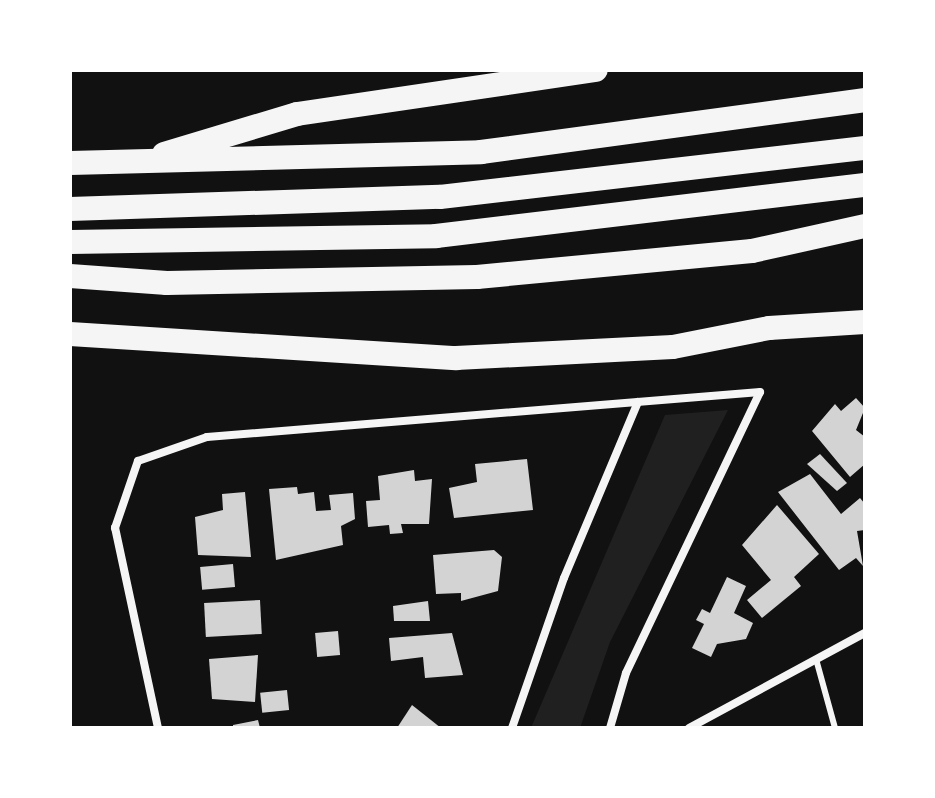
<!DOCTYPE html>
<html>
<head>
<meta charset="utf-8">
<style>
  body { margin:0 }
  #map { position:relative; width:935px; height:798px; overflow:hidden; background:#111; font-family:"Space Grotesk",sans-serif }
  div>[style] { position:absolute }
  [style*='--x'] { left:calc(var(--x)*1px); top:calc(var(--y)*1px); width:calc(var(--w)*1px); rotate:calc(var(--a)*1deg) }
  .green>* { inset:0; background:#202020 }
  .building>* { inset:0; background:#d3d3d3; transform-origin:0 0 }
  .service>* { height:6px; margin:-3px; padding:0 3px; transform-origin:3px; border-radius:3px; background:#f5f5f5 }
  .minor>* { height:8px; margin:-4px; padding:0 4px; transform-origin:4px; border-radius:4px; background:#f5f5f5 }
  .motorway>* { height:24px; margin:-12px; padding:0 12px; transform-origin:12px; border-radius:12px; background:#f5f5f5 }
  span { translate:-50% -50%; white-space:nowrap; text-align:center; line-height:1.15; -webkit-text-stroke:6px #fff; paint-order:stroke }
  .frame { position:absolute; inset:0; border:72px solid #fff; pointer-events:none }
</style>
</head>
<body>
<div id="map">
  <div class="green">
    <i style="clip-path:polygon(728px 410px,610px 642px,580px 728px,531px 728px,665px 415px)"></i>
  </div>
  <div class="building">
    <i style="clip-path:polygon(856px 398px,865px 408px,856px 430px,865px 437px,865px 464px,850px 477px,812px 431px,835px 404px,841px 411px)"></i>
    <i style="clip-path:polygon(820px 454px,847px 483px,837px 491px,807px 464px)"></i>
    <i style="clip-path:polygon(527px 459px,533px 510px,454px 518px,449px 488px,477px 482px,475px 464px)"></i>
    <i style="clip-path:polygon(414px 470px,415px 481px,432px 479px,429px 524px,401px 524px,403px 533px,390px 534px,389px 525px,368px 527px,366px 501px,380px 500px,378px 476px)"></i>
    <i style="clip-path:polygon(810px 474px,841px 514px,860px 498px,865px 504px,865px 530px,857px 531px,863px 566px,856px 558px,839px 570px,778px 492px)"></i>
    <i style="clip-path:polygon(297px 487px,298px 494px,314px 492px,316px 511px,331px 510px,329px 495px,353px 493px,355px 519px,341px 526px,343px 545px,276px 560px,269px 489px)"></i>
    <i style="clip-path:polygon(245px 492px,251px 557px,198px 555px,195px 517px,223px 510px,222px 494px)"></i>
    <i style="clip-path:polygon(777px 505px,819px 554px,794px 577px,801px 586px,762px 618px,747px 600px,771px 580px,742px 545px)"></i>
    <i style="clip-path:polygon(494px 550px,502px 557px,498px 591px,461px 601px,461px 593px,436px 594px,433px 555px)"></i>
    <i style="left:233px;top:564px;width:23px;height:33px;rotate:85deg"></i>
    <i style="clip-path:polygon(727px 577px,746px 586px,734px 613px,753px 623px,746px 639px,717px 644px,711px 657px,692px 648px,704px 624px,696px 620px,702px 609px,710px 613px)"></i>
    <i style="left:260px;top:600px;width:34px;height:56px;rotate:87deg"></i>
    <i style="clip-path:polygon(428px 601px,430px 621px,394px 621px,393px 606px)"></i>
    <i style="left:338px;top:631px;width:24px;height:23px;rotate:85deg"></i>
    <i style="clip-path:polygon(452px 633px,463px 675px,425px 678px,423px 657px,391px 661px,389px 638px)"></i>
    <i style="clip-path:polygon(258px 655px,255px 702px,212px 699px,209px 659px)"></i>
    <i style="left:287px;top:690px;width:20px;height:27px;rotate:84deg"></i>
    <i style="clip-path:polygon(412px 705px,441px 728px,397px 728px)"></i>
    <i style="clip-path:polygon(258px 720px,260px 728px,233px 728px,233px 725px)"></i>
  </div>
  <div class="service">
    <i style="--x:816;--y:659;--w:72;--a:74.6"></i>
  </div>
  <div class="minor">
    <i style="--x:158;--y:728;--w:205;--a:-102.1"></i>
    <i style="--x:115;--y:528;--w:71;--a:-71.1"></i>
    <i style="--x:138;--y:461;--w:73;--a:-19.2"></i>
    <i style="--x:207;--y:437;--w:555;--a:-4.65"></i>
    <i style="--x:512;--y:728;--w:159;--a:-70.9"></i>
    <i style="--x:564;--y:578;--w:191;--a:-67.2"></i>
    <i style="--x:610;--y:728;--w:57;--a:-73.8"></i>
    <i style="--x:626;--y:673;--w:311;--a:-64.5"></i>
    <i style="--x:689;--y:728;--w:200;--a:-28.4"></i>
  </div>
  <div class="motorway">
    <i style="--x:164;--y:154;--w:139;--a:-16.7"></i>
    <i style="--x:297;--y:114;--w:302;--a:-8.4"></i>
    <i style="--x:70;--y:163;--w:411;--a:-1.5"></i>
    <i style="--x:481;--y:152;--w:388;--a:-7.7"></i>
    <i style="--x:70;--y:209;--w:370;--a:-1.9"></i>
    <i style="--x:440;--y:197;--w:428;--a:-6.6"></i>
    <i style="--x:70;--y:242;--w:366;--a:-0.9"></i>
    <i style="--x:436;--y:236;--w:432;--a:-6.8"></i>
    <i style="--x:70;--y:276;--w:97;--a:4.1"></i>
    <i style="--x:167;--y:283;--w:310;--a:-1.1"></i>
    <i style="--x:477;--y:277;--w:276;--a:-5.4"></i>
    <i style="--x:752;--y:251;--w:116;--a:-12.5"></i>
    <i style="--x:70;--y:334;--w:387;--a:3.6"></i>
    <i style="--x:456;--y:358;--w:217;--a:-2.9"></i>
    <i style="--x:673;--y:347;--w:98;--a:-11.2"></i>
    <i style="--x:769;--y:328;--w:96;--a:-3.6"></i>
  </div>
  <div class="frame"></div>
</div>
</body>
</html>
